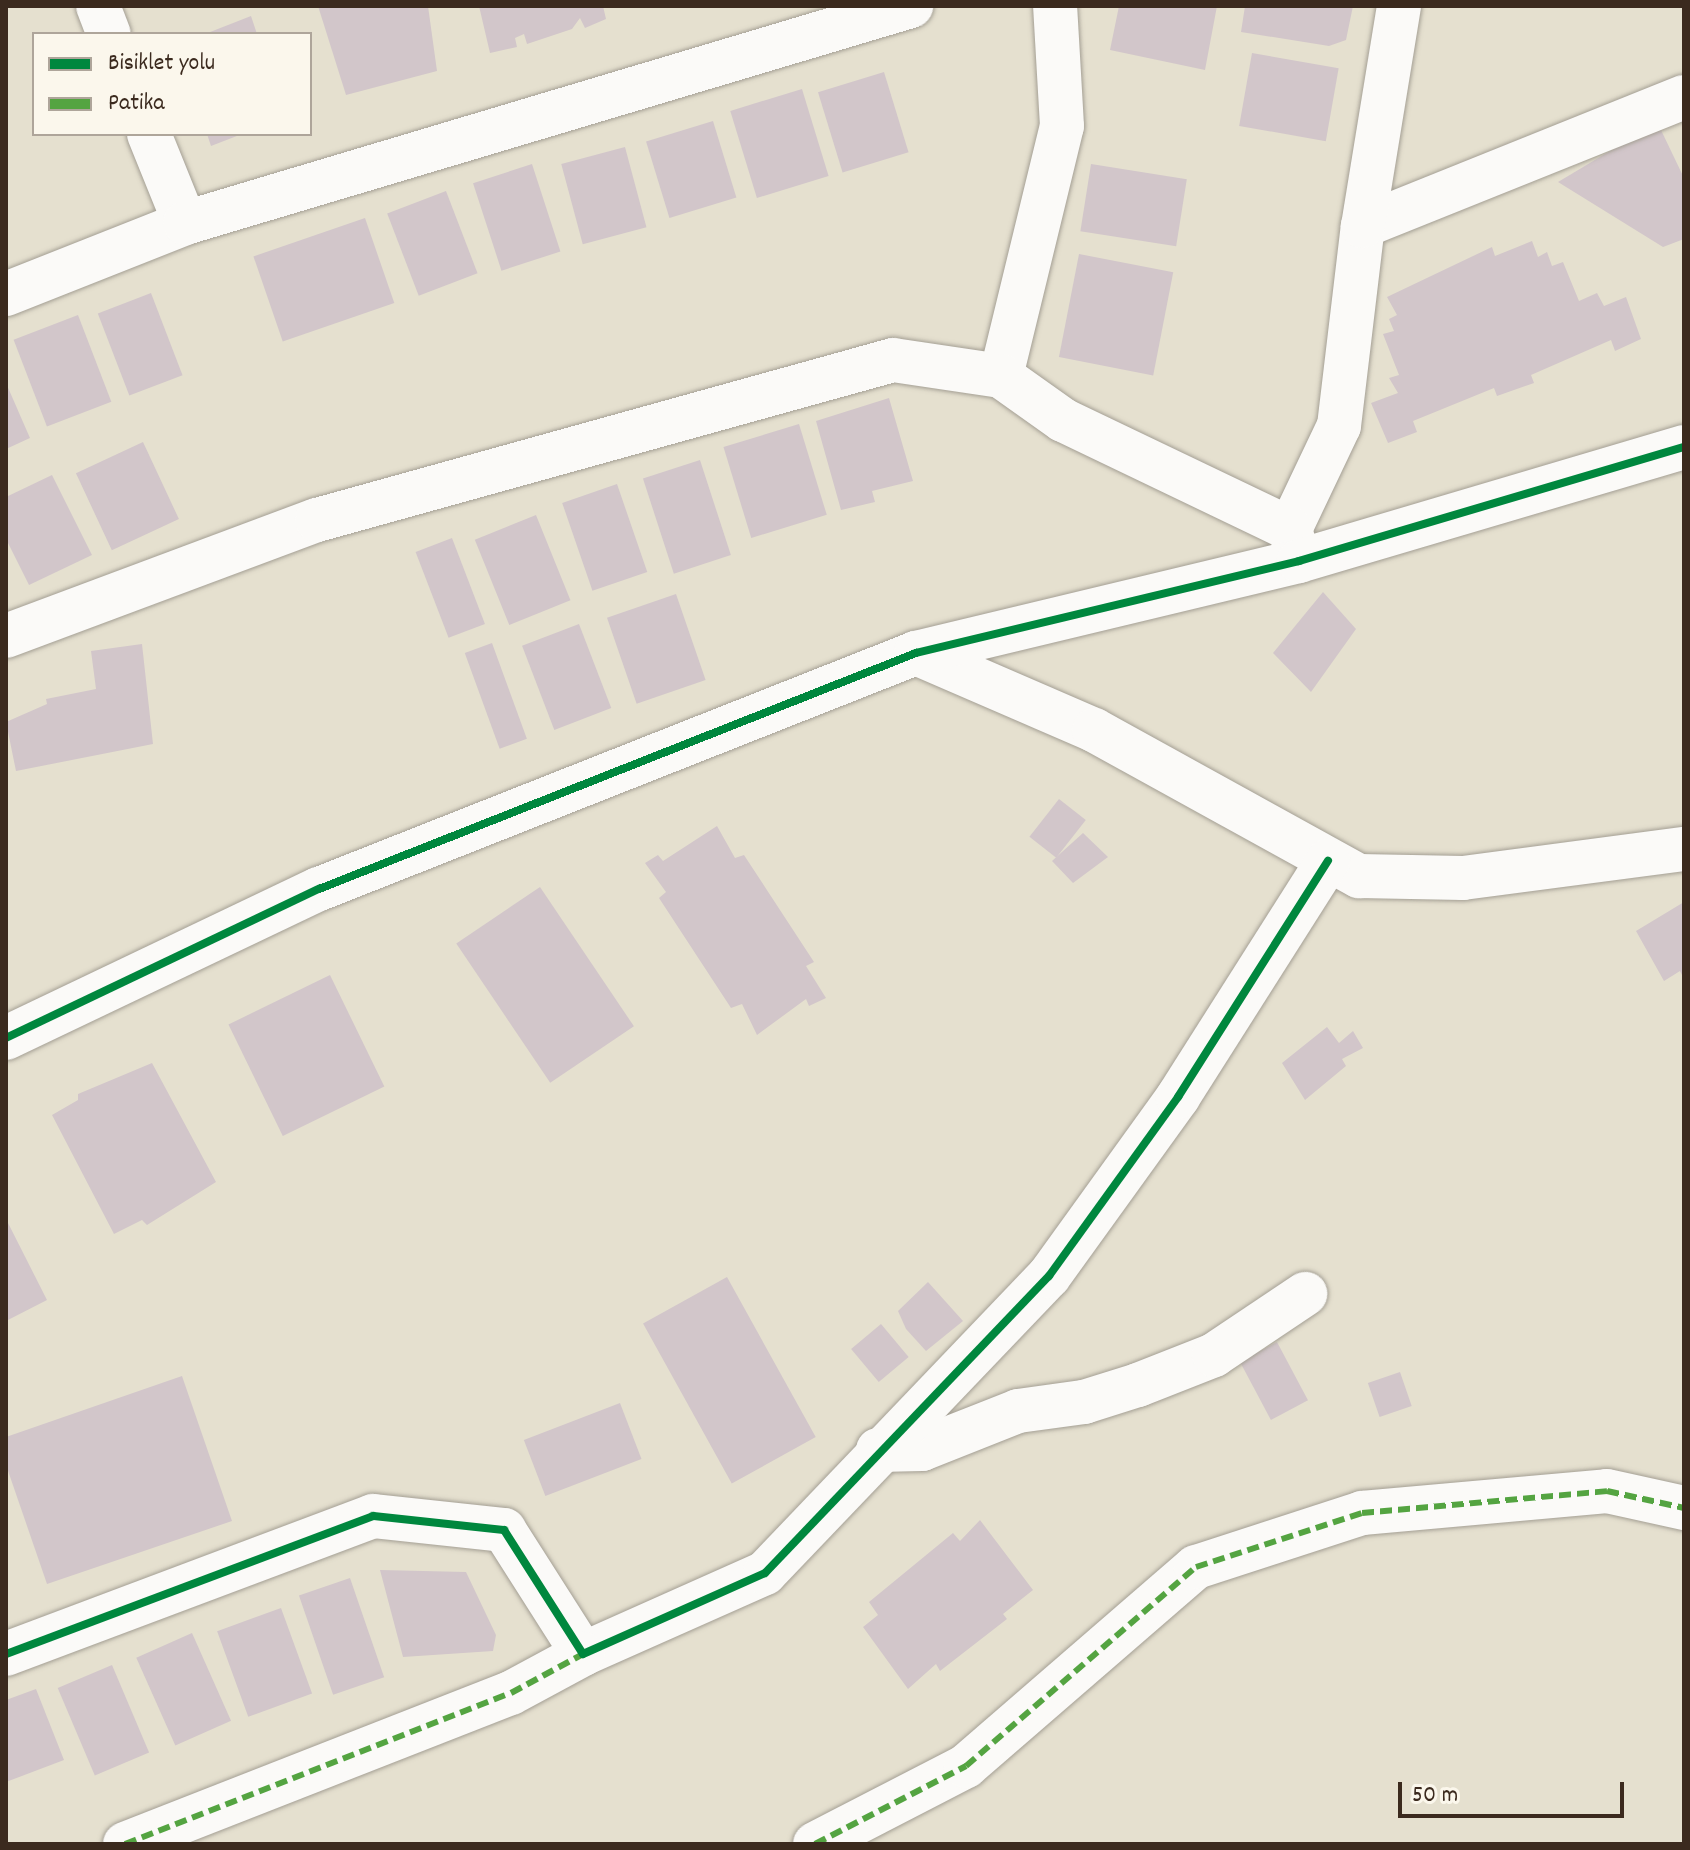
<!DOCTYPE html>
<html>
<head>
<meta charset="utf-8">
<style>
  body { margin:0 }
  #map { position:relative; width:1690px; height:1850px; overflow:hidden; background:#e5e0cf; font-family:Dekko,sans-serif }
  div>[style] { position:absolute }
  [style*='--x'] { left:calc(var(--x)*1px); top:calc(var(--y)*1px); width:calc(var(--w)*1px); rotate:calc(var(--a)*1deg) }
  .building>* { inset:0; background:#d2c6ca; transform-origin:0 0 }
  .roads { filter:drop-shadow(0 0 2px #a49f94) drop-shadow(0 0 2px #a49f94) }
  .minor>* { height:44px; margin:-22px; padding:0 22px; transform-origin:22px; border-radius:22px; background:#fbfaf8 }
  .quiet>* { height:6px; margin-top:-3px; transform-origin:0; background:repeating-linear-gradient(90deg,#54a441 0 12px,transparent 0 18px) }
  .cycleway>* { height:8px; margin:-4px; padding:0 4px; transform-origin:4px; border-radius:4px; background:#00873e }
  span { translate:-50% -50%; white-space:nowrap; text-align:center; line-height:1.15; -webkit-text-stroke:7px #fbf7ec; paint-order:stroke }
  .frame { position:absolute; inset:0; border:8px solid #3b2a1e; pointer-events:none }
  .legend { position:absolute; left:32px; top:32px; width:280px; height:104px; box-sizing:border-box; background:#fbf7ec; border:2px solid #aea59a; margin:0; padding:10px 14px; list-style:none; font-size:24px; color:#3b2a1e }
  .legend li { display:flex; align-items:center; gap:16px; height:40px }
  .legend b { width:40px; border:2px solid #aea59a }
  .scale { position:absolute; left:1398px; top:1782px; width:226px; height:36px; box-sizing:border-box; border:4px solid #3b2a1e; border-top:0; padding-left:10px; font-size:24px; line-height:28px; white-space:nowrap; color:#3b2a1e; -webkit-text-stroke:6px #fbf7ec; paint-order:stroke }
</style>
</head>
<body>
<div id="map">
  <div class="building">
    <i style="clip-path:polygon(318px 6px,428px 6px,437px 71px,346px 95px)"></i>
    <i style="clip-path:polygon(479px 6px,603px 6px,606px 19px,585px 28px,580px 18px,572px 29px,527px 44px,524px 34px,515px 38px,517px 47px,490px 53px)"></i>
    <i style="clip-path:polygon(1119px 6px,1217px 6px,1205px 70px,1110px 50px)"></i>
    <i style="clip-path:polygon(1245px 6px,1353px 6px,1346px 40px,1329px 46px,1241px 32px)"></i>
    <i style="clip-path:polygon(251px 16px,257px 34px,205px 34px)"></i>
    <i style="left:1252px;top:53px;width:88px;height:74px;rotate:10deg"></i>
    <i style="left:884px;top:72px;width:84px;height:69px;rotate:73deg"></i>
    <i style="left:802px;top:89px;width:91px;height:75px;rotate:73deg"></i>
    <i style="left:713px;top:121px;width:80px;height:70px;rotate:73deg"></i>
    <i style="clip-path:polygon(1661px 130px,1684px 178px,1684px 239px,1663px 247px,1558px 182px,1615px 148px)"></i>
    <i style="clip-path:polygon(207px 134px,242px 134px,211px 146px)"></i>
    <i style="left:625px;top:147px;width:83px;height:66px;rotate:75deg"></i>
    <i style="left:532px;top:164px;width:92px;height:62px;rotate:72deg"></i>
    <i style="left:1091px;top:164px;width:97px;height:68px;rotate:9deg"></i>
    <i style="left:446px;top:191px;width:88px;height:63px;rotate:69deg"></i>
    <i style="left:365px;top:218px;width:90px;height:118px;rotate:71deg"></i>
    <i style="clip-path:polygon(1532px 241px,1538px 257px,1547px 252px,1552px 266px,1563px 262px,1579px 301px,1597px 293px,1604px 306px,1626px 297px,1641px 339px,1615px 351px,1611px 340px,1531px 375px,1534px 383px,1497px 396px,1494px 388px,1413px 421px,1417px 432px,1388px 443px,1371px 403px,1398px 393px,1389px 378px,1399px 375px,1383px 334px,1394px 331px,1389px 319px,1397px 315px,1387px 297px,1492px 247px,1495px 256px)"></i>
    <i style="left:1079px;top:254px;width:96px;height:105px;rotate:11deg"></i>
    <i style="left:151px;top:293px;width:88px;height:57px;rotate:69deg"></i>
    <i style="left:78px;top:315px;width:93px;height:69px;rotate:69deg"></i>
    <i style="clip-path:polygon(6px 383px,30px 438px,6px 449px)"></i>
    <i style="clip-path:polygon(889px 398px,913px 481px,872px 491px,875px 502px,841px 510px,816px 421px)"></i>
    <i style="left:799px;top:424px;width:95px;height:79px;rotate:73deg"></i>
    <i style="left:143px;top:442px;width:85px;height:74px;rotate:65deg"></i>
    <i style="left:700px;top:460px;width:100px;height:60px;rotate:72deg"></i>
    <i style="clip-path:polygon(52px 475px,92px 555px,29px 585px,6px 539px,6px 497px)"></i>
    <i style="left:617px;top:484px;width:93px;height:58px;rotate:71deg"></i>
    <i style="left:536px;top:515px;width:92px;height:66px;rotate:68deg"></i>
    <i style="left:452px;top:538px;width:92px;height:39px;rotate:69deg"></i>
    <i style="clip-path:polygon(1323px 592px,1356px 629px,1311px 692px,1273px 653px)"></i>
    <i style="left:676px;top:594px;width:91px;height:73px;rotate:71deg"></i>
    <i style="left:579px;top:624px;width:90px;height:61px;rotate:69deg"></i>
    <i style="left:492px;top:643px;width:102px;height:29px;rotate:70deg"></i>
    <i style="clip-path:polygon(142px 644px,153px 744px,16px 771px,6px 722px,47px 704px,46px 699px,96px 689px,91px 651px)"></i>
    <i style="left:1059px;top:799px;width:34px;height:48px;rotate:38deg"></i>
    <i style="clip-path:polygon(717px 826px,735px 858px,744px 855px,814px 962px,806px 966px,826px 998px,809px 1006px,806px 999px,757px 1035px,742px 1004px,731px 1008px,659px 898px,666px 892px,645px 863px,658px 855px,663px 861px)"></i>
    <i style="clip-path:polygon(1083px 833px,1108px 857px,1073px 883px,1052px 861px)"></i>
    <i style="left:540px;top:887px;width:168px;height:101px;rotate:56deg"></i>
    <i style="clip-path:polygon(1684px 902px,1684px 979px,1680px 971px,1664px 981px,1636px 931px)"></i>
    <i style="left:330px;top:975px;width:124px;height:113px;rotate:64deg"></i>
    <i style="clip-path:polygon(1327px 1027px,1339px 1043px,1353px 1031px,1363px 1048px,1342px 1059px,1346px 1066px,1305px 1100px,1282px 1063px)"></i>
    <i style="clip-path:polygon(152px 1063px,216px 1182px,147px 1225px,142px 1220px,114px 1234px,52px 1115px,78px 1100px,78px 1094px)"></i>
    <i style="clip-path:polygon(6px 1219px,47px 1300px,6px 1321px)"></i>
    <i style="left:727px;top:1277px;width:183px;height:96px;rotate:61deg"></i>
    <i style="clip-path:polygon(928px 1282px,963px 1321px,926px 1351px,906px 1329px,898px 1311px)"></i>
    <i style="left:881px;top:1324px;width:43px;height:39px;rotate:50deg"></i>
    <i style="left:1277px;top:1342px;width:66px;height:42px;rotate:62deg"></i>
    <i style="left:1400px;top:1372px;width:36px;height:34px;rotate:71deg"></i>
    <i style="clip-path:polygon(182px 1376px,232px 1521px,47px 1584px,6px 1465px,6px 1437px)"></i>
    <i style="left:620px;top:1403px;width:60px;height:103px;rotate:69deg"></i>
    <i style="clip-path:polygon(980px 1520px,1033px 1590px,1003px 1614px,1007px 1619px,940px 1671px,936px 1664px,908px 1689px,863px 1627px,878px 1615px,869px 1602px,953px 1533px,960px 1541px)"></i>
    <i style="clip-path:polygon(380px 1570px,466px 1572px,496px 1635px,493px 1651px,403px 1657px)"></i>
    <i style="left:350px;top:1578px;width:105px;height:54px;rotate:71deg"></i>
    <i style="left:281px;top:1608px;width:91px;height:68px;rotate:70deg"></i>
    <i style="left:192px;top:1633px;width:96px;height:61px;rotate:66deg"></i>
    <i style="left:112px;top:1665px;width:95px;height:59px;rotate:67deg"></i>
    <i style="clip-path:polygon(36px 1689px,64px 1760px,6px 1782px,6px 1700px)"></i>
  </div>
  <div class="roads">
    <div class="minor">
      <i style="--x:98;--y:6;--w:30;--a:69"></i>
      <i style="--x:149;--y:134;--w:96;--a:68"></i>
      <i style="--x:1363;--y:226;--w:346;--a:-21.9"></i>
      <i style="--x:6;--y:294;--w:193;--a:-21.6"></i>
      <i style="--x:185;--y:223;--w:758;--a:-16.64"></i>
      <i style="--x:1001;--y:376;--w:257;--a:-76.3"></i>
      <i style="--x:1062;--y:126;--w:120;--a:-93.3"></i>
      <i style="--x:1290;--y:529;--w:114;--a:-64.6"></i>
      <i style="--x:1339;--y:426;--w:201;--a:-83.2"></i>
      <i style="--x:1363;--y:226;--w:223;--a:-80.7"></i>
      <i style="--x:6;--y:636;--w:332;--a:-20.5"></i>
      <i style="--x:317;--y:520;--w:598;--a:-15.52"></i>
      <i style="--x:893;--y:360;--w:109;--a:8.4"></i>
      <i style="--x:1001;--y:376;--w:76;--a:35.4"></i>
      <i style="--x:1063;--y:420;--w:252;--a:25.6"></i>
      <i style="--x:1290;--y:529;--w:33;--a:74"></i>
      <i style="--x:916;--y:653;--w:194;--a:23.4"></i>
      <i style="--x:1094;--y:730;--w:303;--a:28.9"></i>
      <i style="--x:1359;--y:876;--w:104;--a:1.1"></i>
      <i style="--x:1463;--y:878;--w:223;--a:-7.5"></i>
      <i style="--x:6;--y:1038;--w:347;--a:-25.5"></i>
      <i style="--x:319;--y:889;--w:642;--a:-21.57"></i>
      <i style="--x:916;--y:653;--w:394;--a:-13.5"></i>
      <i style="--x:1299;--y:561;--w:402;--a:-16.5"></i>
      <i style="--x:878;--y:1450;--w:44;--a:-1.3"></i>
      <i style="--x:922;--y:1449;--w:103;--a:-21.6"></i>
      <i style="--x:1018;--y:1411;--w:67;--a:-7.8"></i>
      <i style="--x:1084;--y:1402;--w:57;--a:-17.5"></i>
      <i style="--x:1138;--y:1385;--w:82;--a:-21.5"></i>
      <i style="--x:1214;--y:1355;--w:110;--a:-33.8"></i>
      <i style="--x:6;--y:1654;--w:392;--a:-20.6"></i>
      <i style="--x:373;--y:1516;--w:132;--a:6.1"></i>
      <i style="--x:504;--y:1530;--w:147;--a:57.5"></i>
      <i style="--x:583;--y:1654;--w:199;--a:-24"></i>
      <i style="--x:765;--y:1573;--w:411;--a:-46.3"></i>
      <i style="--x:1049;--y:1276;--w:221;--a:-54.2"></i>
      <i style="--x:1178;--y:1097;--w:280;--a:-57.6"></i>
      <i style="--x:125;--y:1844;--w:414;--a:-21.4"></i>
      <i style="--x:511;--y:1693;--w:82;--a:-28.4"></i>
      <i style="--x:815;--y:1844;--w:170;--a:-27.3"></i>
      <i style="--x:966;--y:1766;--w:304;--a:-40.9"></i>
      <i style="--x:1196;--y:1567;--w:175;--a:-18"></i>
      <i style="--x:1362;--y:1513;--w:246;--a:-5.1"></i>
      <i style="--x:1607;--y:1491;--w:79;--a:12.4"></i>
    </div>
  </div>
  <div class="quiet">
    <i style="--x:125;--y:1844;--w:414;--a:-21.4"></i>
    <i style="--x:511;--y:1693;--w:82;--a:-28.4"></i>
    <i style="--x:815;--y:1844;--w:170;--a:-27.3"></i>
    <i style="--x:966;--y:1766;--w:304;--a:-40.9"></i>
    <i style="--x:1196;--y:1567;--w:175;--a:-18"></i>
    <i style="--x:1362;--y:1513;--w:246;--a:-5.1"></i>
    <i style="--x:1607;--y:1491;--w:79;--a:12.4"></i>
  </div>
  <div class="cycleway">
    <i style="--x:6;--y:1038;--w:347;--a:-25.5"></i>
    <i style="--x:319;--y:889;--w:642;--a:-21.57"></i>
    <i style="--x:916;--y:653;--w:394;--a:-13.5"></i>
    <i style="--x:1299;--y:561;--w:402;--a:-16.5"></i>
    <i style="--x:6;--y:1654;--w:392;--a:-20.6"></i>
    <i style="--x:373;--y:1516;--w:132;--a:6.1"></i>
    <i style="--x:504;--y:1530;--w:147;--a:57.5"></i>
    <i style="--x:583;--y:1654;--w:199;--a:-24"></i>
    <i style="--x:765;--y:1573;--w:411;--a:-46.3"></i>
    <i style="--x:1049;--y:1276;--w:221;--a:-54.2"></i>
    <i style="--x:1178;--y:1097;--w:280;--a:-57.6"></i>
  </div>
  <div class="frame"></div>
  <ul class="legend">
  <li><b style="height:10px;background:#00873e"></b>Bisiklet yolu</li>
  <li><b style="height:10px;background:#54a441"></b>Patika</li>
  </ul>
  <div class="scale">50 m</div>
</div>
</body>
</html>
